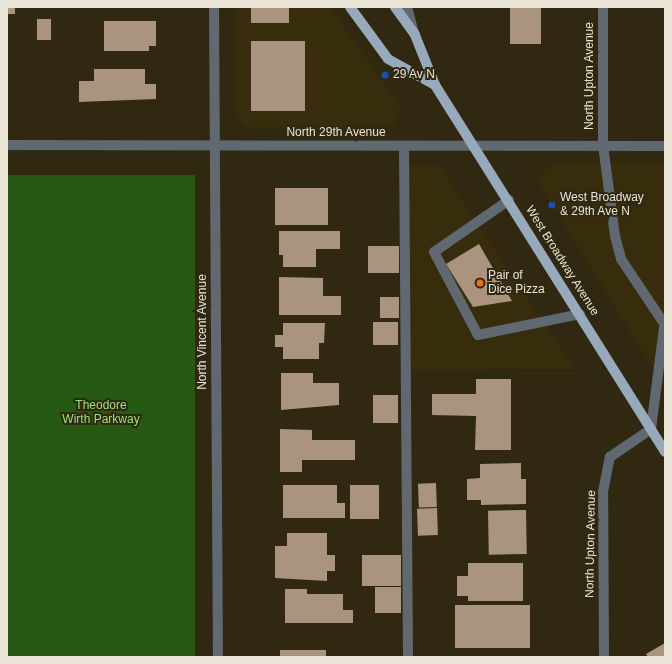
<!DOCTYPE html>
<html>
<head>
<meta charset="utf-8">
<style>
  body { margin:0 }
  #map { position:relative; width:672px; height:664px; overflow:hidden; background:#302810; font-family:Helvetica,sans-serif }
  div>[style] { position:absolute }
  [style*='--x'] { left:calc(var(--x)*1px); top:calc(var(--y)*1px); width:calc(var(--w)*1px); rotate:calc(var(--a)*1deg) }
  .built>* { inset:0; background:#372d0c }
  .green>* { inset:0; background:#265a12; transform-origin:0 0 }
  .building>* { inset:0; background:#aa947f; transform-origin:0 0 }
  .minor>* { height:10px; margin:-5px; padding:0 5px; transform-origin:5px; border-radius:5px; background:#606972 }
  .major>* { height:10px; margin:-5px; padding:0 5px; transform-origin:5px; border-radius:5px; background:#97aabc }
  .dots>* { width:11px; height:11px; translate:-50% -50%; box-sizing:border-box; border:2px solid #302810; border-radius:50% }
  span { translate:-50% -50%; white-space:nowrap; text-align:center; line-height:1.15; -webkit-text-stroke:4px #302810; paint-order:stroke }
  .poi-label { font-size:12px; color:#e9e4d6 }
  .left { translate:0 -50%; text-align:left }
  .street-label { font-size:12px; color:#e9e4d6 }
  .park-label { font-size:12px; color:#97e380 }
  .frame { position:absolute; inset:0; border:8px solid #e9e4d6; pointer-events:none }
</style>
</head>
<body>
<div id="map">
  <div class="built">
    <i style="clip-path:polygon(235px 7px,330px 7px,399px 104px,399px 117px,393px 126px,248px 127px,236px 116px,235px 109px)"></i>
    <i style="clip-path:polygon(665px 162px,665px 388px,542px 188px,540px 176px,552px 163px)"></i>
    <i style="clip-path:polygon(404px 165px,439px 166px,575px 369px,406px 370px)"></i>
  </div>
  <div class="green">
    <i style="left:7px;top:175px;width:188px;height:482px"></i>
  </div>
  <div class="building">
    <i style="left:7px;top:7px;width:8px;height:7px"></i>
    <i style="left:251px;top:7px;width:38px;height:16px"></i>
    <i style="left:510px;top:7px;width:31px;height:37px"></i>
    <i style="left:37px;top:19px;width:14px;height:21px"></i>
    <i style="clip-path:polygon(104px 21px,156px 21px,156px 46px,149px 46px,149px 51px,104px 51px)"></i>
    <i style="left:251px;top:41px;width:54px;height:70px"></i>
    <i style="clip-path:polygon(94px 69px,145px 69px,145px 84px,156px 84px,156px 99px,79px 102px,79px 81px,94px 81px)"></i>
    <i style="left:275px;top:188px;width:53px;height:37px"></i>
    <i style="clip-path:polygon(279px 231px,340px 231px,340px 249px,316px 249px,316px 267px,283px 267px,283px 255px,279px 255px)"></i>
    <i style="clip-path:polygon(479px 244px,512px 301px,473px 307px,446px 264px)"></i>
    <i style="left:368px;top:246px;width:31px;height:27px"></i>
    <i style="clip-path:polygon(279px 277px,323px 278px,323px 296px,341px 296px,341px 315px,279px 315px)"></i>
    <i style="left:380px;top:297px;width:19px;height:21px"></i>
    <i style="left:373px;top:322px;width:25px;height:23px"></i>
    <i style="clip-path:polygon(283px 323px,325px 323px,324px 343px,319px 343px,319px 359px,283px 359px,283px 347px,275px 347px,275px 335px,283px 335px)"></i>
    <i style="clip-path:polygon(281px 373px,313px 373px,313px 383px,339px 383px,339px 405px,281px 410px)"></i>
    <i style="clip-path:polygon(476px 379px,511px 379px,511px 450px,475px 450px,476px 416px,432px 415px,432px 394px,476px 394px)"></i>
    <i style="left:373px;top:395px;width:25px;height:28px"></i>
    <i style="clip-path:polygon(280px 429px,312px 430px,312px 440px,355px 440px,355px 460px,302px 460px,302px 472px,280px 472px)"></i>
    <i style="clip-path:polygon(521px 463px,521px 479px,526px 479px,526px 504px,481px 505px,481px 500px,467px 500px,467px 479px,480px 478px,480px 464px)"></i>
    <i style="left:436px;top:483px;width:24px;height:18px;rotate:88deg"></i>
    <i style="clip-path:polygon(283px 485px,337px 485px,337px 503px,345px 503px,345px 518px,283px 518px)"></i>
    <i style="left:350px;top:485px;width:29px;height:34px"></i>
    <i style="left:437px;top:508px;width:27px;height:20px;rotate:88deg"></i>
    <i style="left:526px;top:510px;width:44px;height:38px;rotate:89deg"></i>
    <i style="clip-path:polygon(287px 533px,327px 533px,327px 555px,335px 555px,335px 571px,327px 571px,327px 581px,275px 578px,275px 546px,287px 546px)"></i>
    <i style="left:362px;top:555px;width:39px;height:31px"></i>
    <i style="clip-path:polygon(468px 563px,523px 563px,523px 601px,468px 601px,468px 596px,457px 596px,457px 576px,468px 576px)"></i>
    <i style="left:375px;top:587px;width:26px;height:26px"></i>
    <i style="clip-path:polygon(285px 589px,307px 589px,307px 594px,343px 594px,343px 610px,353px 610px,353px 623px,285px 623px)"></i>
    <i style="left:455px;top:605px;width:75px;height:43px"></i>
    <i style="clip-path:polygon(665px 643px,665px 657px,648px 657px,646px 654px)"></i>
    <i style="left:280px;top:650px;width:46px;height:7px"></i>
    <i style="left:477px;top:656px;width:48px;height:1px"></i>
  </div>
  <div class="minor">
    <i style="--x:214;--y:7;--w:650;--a:89.65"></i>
    <i style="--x:407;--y:7;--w:27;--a:75"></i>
    <i style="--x:603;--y:7;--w:138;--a:90"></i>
    <i style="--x:603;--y:145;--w:92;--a:82.5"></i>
    <i style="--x:615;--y:236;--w:24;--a:75"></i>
    <i style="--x:621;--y:259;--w:76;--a:56.3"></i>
    <i style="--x:7;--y:145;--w:658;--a:0.09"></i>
    <i style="--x:404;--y:146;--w:511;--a:89.55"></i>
    <i style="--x:509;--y:200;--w:91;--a:145.3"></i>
    <i style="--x:434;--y:252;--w:94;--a:62.1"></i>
    <i style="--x:478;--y:335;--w:104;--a:-11.6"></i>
    <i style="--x:604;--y:657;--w:165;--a:-90.3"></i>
    <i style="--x:603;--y:492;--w:36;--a:-79"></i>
    <i style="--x:610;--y:457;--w:50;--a:-34.3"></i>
    <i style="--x:651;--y:429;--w:111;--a:-82.7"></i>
  </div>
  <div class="major">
    <i style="--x:350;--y:7;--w:64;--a:53.8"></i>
    <i style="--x:388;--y:59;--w:54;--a:29"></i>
    <i style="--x:395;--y:7;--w:34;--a:54"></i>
    <i style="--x:415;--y:35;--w:54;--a:68.2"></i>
    <i style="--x:435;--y:85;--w:433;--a:57.9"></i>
  </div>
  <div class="dots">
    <i style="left:385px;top:75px;background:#1a4fb4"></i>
    <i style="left:552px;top:205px;background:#1a4fb4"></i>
    <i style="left:480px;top:283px;background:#e8710a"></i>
  </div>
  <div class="poi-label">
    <span class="left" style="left:393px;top:75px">29 Av N</span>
    <span class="left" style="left:560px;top:205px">West Broadway<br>&amp; 29th Ave N</span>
    <span class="left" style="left:488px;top:283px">Pair of<br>Dice Pizza</span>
  </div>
  <div class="street-label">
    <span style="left:590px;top:76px;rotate:-90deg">North Upton Avenue</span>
    <span style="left:336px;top:133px">North 29th Avenue</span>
    <span style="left:562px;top:261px;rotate:58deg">West Broadway Avenue</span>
    <span style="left:203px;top:332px;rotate:-90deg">North Vincent Avenue</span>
    <span style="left:591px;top:544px;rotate:-89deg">North Upton Avenue</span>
  </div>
  <div class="park-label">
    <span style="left:101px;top:413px">Theodore<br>Wirth Parkway</span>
  </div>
  <div class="frame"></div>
</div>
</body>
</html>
